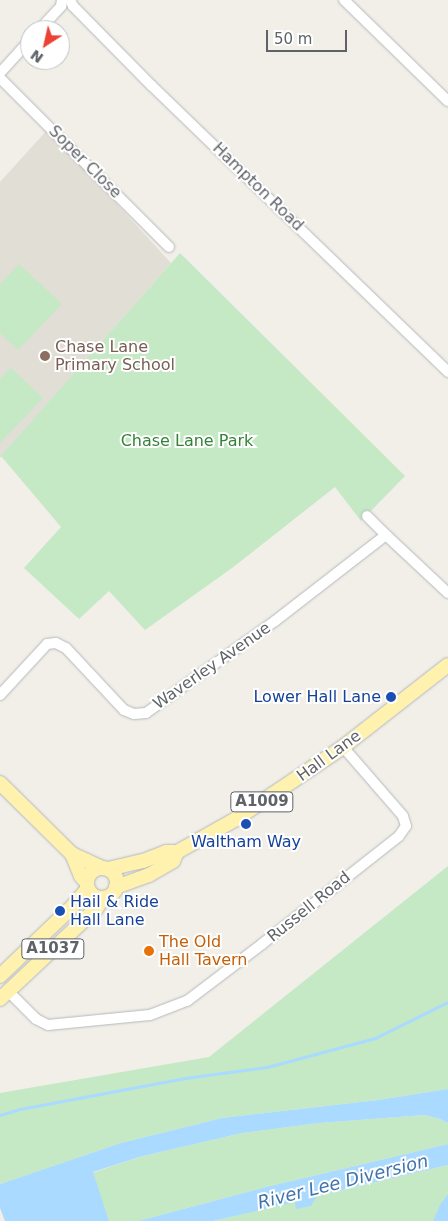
<!DOCTYPE html>
<html>
<head>
<meta charset="utf-8">
<style>
  body { margin:0 }
  #map { position:relative; width:448px; height:1221px; overflow:hidden; background:#f1efe8; font-family:"DejaVu Sans",sans-serif }
  div>[style] { position:absolute }
  [style*='--x'] { left:calc(var(--x)*1px); top:calc(var(--y)*1px); width:calc(var(--w)*1px); rotate:calc(var(--a)*1deg) }
  .education>* { inset:0; background:#e1ded6 }
  .green>* { inset:0; background:#c5e8c5 }
  .water>* { inset:0; background:#aadaff }
  .stream>* { height:3px; margin:-1.5px; padding:0 1.5px; transform-origin:1.5px; border-radius:1.5px; background:#aadaff }
  .roads { filter:drop-shadow(0 0 1px #b5b8bc) drop-shadow(0 0 1px #b5b8bc) }
  .minor>* { height:10px; margin:-5px; padding:0 5px; transform-origin:5px; border-radius:5px; background:#fff }
  .major>* { height:14px; margin:-7px; padding:0 7px; transform-origin:7px; border-radius:7px; background:#fff2af }
  .major>.ring { margin:-7px; padding:0; box-sizing:content-box; background:none; border:14px solid #fff2af; border-radius:50% }
  .dots>* { width:14px; height:14px; translate:-50% -50%; box-sizing:border-box; border:2px solid #fff; border-radius:50% }
  span { translate:-50% -50%; white-space:nowrap; text-align:center; line-height:1.15; -webkit-text-stroke:4px #fff; paint-order:stroke }
  .shield-label span { padding:1px 4px; background:#fff; border:1px solid; border-radius:4px; -webkit-text-stroke-width:0 }
  .shield-label { font-size:15px; color:#5f6368; font-weight:700 }
  .street-label { font-size:16px; color:#5f6368 }
  .education-label { font-size:16px; color:#785e54 }
  .left { translate:0 -50%; text-align:left }
  .park-label { font-size:16px; color:#348238 }
  .transit-label { font-size:16px; color:#164399 }
  .right { translate:-100% -50%; text-align:right }
  .food-label { font-size:16px; color:#c56008 }
  .water-label { font-size:18px; color:#4174aa; font-style:italic }
  .north { position:absolute; left:20px; top:20px; width:50px; height:50px; box-sizing:border-box; background:#fff; border:1px solid #bfc1c3; border-radius:50%; rotate:215deg; font-size:14px; font-weight:700; line-height:20px; text-align:center; color:#5f6368 }
  .north::after { content:''; display:block; margin:auto; width:18px; height:22px; background:#ea4335; clip-path:polygon(50% 0,100% 100%,50% 72%,0 100%) }
  .scale { position:absolute; left:266px; top:30px; width:81px; height:22px; box-sizing:border-box; border:2px solid #5f6368; border-top:0; padding-left:6px; font-size:15px; line-height:18px; white-space:nowrap; color:#5f6368; -webkit-text-stroke:4px #fff; paint-order:stroke }
</style>
</head>
<body>
<div id="map">
  <div class="education">
    <i style="clip-path:polygon(48px 129px,52px 134px,50px 136px,55px 142px,58px 140px,171px 263px,0 458px,0 182px)"></i>
  </div>
  <div class="green">
    <i style="clip-path:polygon(180px 253px,405px 476px,361px 521px,335px 487px,232px 568px,145px 630px,109px 591px,79px 619px,24px 568px,61px 527px,1px 456px)"></i>
    <i style="clip-path:polygon(19px 264px,62px 304px,18px 350px,0 333px,0 284px)"></i>
    <i style="clip-path:polygon(11px 368px,43px 398px,0 443px,0 379px)"></i>
    <i style="clip-path:polygon(448px 866px,448px 1089px,378px 1100px,222px 1118px,121px 1143px,0 1184px,0 1093px,209px 1057px)"></i>
    <i style="clip-path:polygon(425px 1115px,440px 1119px,448px 1123px,448px 1144px,266px 1187px,138px 1221px,109px 1221px,92px 1173px,139px 1157px,242px 1133px,319px 1123px)"></i>
    <i style="clip-path:polygon(448px 1165px,448px 1194px,433px 1221px,213px 1221px)"></i>
  </div>
  <div class="water">
    <i style="clip-path:polygon(448px 1089px,448px 1123px,440px 1119px,425px 1115px,319px 1123px,242px 1133px,139px 1157px,93px 1172px,109px 1221px,5px 1221px,0 1208px,0 1184px,121px 1143px,222px 1118px,378px 1100px)"></i>
    <i style="clip-path:polygon(448px 1144px,448px 1165px,317px 1196px,311px 1206px,296px 1209px,295px 1202px,213px 1221px,138px 1221px,266px 1187px)"></i>
    <i style="clip-path:polygon(448px 1194px,448px 1221px,433px 1221px,440px 1205px)"></i>
  </div>
  <div class="stream">
    <i style="--x:0;--y:1115;--w:21;--a:-17"></i>
    <i style="--x:20;--y:1109;--w:168;--a:-10.6"></i>
    <i style="--x:185;--y:1078;--w:83;--a:-7.6"></i>
    <i style="--x:267;--y:1067;--w:112;--a:-15"></i>
    <i style="--x:375;--y:1038;--w:81;--a:-26.3"></i>
  </div>
  <div class="roads">
    <div class="minor">
      <i style="--x:70;--y:0;--w:7;--a:63"></i>
      <i style="--x:73;--y:6;--w:112;--a:45.4"></i>
      <i style="--x:152;--y:86;--w:412;--a:44"></i>
      <i style="--x:344;--y:0;--w:145;--a:44.2"></i>
      <i style="--x:39;--y:30;--w:33;--a:-47"></i>
      <i style="--x:61;--y:6;--w:6;--a:-81"></i>
      <i style="--x:0;--y:73;--w:45;--a:-47.7"></i>
      <i style="--x:0;--y:78;--w:239;--a:45"></i>
      <i style="--x:367;--y:516;--w:27;--a:45"></i>
      <i style="--x:0;--y:695;--w:69;--a:-47.3"></i>
      <i style="--x:47;--y:644;--w:9;--a:-6"></i>
      <i style="--x:56;--y:643;--w:11;--a:27"></i>
      <i style="--x:66;--y:648;--w:85;--a:46.9"></i>
      <i style="--x:124;--y:710;--w:11;--a:22"></i>
      <i style="--x:134;--y:714;--w:12;--a:-5"></i>
      <i style="--x:146;--y:713;--w:158;--a:-35.5"></i>
      <i style="--x:275;--y:621;--w:140;--a:-37.8"></i>
      <i style="--x:386;--y:535;--w:85;--a:43.1"></i>
      <i style="--x:9;--y:992;--w:38;--a:45"></i>
      <i style="--x:36;--y:1019;--w:13;--a:27"></i>
      <i style="--x:48;--y:1025;--w:102;--a:-5.6"></i>
      <i style="--x:150;--y:1015;--w:40;--a:-21"></i>
      <i style="--x:187;--y:1001;--w:94;--a:-37.2"></i>
      <i style="--x:262;--y:944;--w:174;--a:-38.2"></i>
      <i style="--x:399;--y:836;--w:12;--a:-55"></i>
      <i style="--x:406;--y:826;--w:10;--a:-107"></i>
      <i style="--x:403;--y:816;--w:91;--a:-131"></i>
    </div>
    <div class="major">
      <i style="--x:0;--y:783;--w:101;--a:44.6"></i>
      <i style="--x:72;--y:854;--w:33;--a:25"></i>
      <i style="--x:72;--y:854;--w:24;--a:68"></i>
      <i style="--x:81;--y:876;--w:9;--a:49"></i>
      <i class="ring" style="left:87px;top:868px;width:16px;height:16px"></i>
      <i style="--x:108;--y:869;--w:36;--a:-13"></i>
      <i style="--x:143;--y:861;--w:25;--a:-21"></i>
      <i style="--x:166;--y:852;--w:11;--a:0"></i>
      <i style="--x:177;--y:852;--w:68;--a:-29.2"></i>
      <i style="--x:236;--y:819;--w:129;--a:-33.9"></i>
      <i style="--x:343;--y:747;--w:133;--a:-38"></i>
      <i style="--x:116;--y:887;--w:35;--a:-20"></i>
      <i style="--x:149;--y:875;--w:28;--a:-30"></i>
      <i style="--x:173;--y:861;--w:10;--a:-66"></i>
      <i style="--x:0;--y:976;--w:101;--a:-43.8"></i>
      <i style="--x:73;--y:906;--w:23;--a:-50"></i>
      <i style="--x:0;--y:999;--w:132;--a:-43.2"></i>
      <i style="--x:96;--y:909;--w:13;--a:-58"></i>
    </div>
  </div>
  <div class="dots">
    <i style="left:45px;top:356px;background:#8d6e63"></i>
    <i style="left:391px;top:697px;background:#1a4fb4"></i>
    <i style="left:246px;top:824px;background:#1a4fb4"></i>
    <i style="left:60px;top:911px;background:#1a4fb4"></i>
    <i style="left:149px;top:951px;background:#e8710a"></i>
  </div>
  <div class="shield-label">
    <span style="left:262px;top:802px">A1009</span>
    <span style="left:53px;top:949px">A1037</span>
  </div>
  <div class="street-label">
    <span style="left:85px;top:162px;rotate:45deg">Soper Close</span>
    <span style="left:258px;top:187px;rotate:44deg">Hampton Road</span>
    <span style="left:212px;top:666px;rotate:-35deg">Waverley Avenue</span>
    <span style="left:329px;top:756px;rotate:-36deg">Hall Lane</span>
    <span style="left:309px;top:907px;rotate:-39deg">Russell Road</span>
  </div>
  <div class="education-label">
    <span class="left" style="left:55px;top:356px">Chase Lane<br>Primary School</span>
  </div>
  <div class="park-label">
    <span style="left:187px;top:441px">Chase Lane Park</span>
  </div>
  <div class="transit-label">
    <span class="right" style="left:381px;top:697px">Lower Hall Lane</span>
    <span style="left:246px;top:842px">Waltham Way</span>
    <span class="left" style="left:70px;top:911px">Hail &amp; Ride<br>Hall Lane</span>
  </div>
  <div class="food-label">
    <span class="left" style="left:159px;top:951px">The Old<br>Hall Tavern</span>
  </div>
  <div class="water-label">
    <span style="left:343px;top:1182px;rotate:-14deg">River Lee Diversion</span>
  </div>
  <div class="north">N</div>
  <div class="scale">50 m</div>
</div>
</body>
</html>
